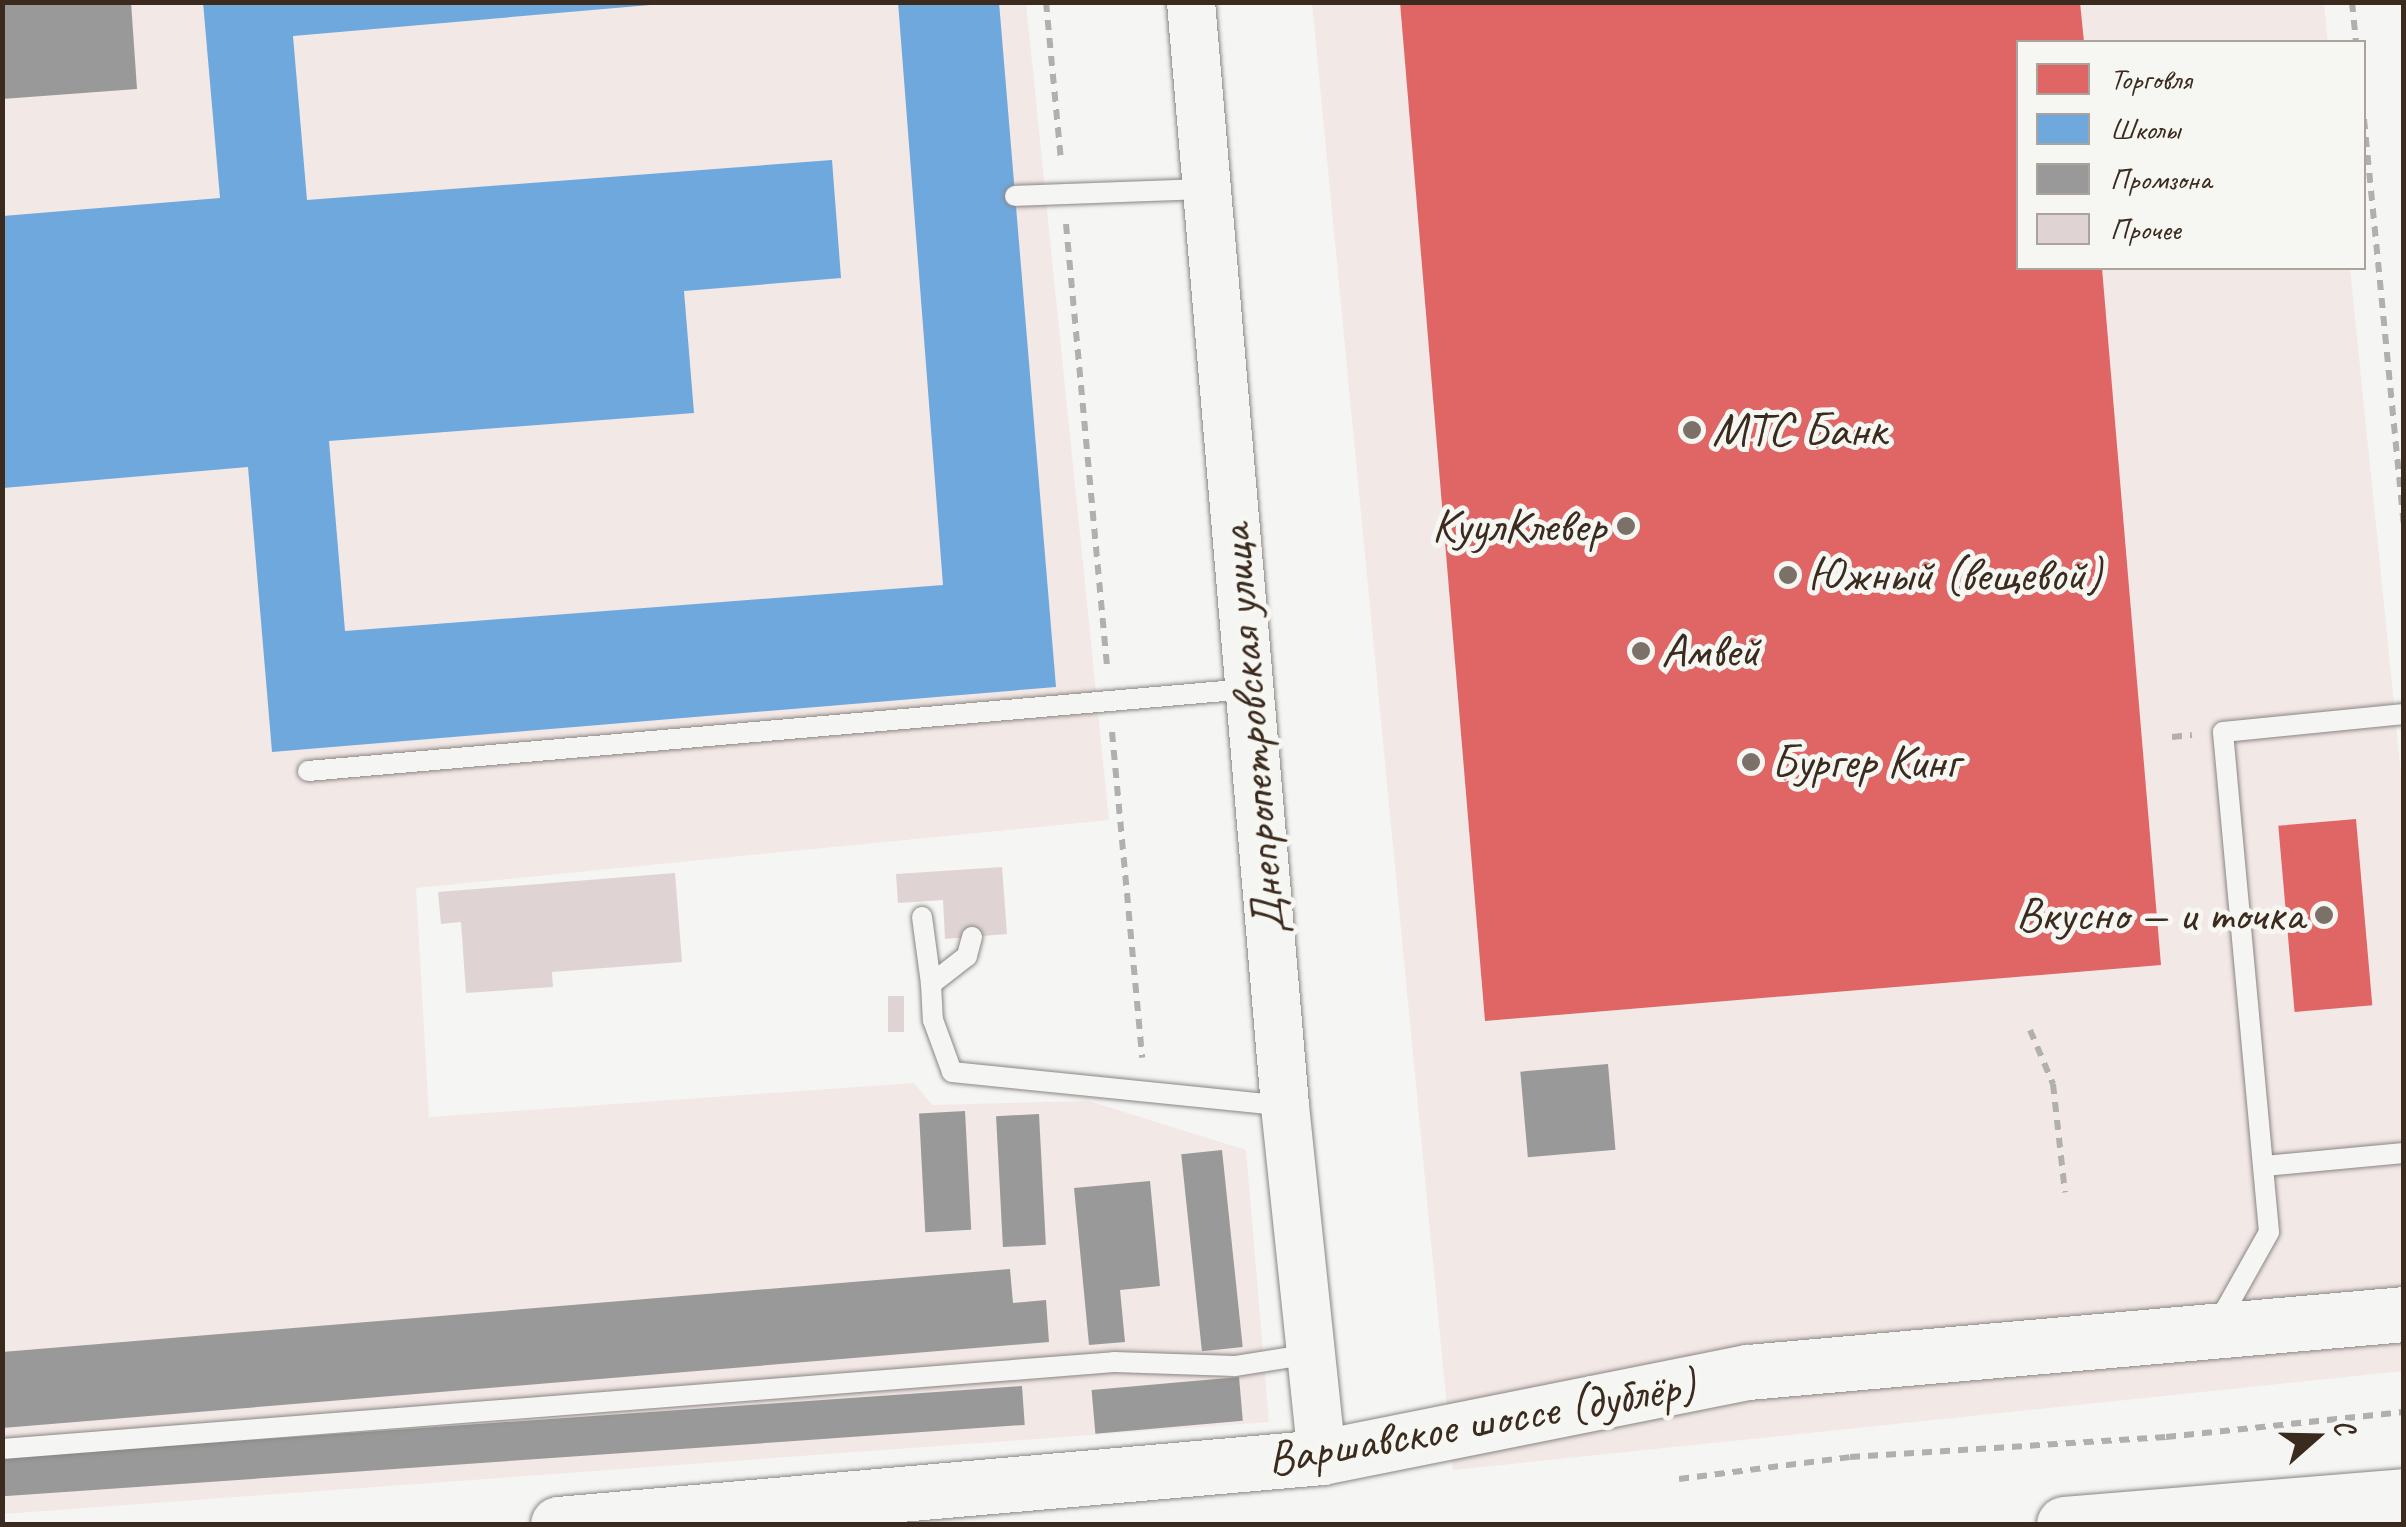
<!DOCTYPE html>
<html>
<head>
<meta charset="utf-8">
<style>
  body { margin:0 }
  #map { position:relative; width:2406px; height:1527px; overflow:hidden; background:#f5f5f3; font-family:Caveat,sans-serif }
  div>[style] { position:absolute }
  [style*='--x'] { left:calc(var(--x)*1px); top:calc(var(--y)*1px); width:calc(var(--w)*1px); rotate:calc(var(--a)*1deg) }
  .built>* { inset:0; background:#f2e8e6 }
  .shops>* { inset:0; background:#e06666; transform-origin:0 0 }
  .schools>* { inset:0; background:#6fa8dc }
  .industry>* { inset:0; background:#999; transform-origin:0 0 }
  .building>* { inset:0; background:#dfd4d3; transform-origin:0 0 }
  .path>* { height:6px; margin-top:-3px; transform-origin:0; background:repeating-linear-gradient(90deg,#b2b0ae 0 10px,transparent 0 18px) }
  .roads { filter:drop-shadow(0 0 2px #8a8683) drop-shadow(0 0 2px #8a8683) }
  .service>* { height:20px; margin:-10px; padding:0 10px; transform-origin:10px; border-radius:10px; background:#f5f5f3 }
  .tertiary>* { height:48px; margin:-24px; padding:0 24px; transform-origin:24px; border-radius:24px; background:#f5f5f3 }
  .secondary>* { height:55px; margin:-27.5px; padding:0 27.5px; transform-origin:27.5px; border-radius:27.5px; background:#f5f5f3 }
  .primary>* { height:55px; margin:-27.5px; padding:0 27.5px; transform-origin:27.5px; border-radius:27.5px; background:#f5f5f3 }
  .dots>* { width:28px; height:28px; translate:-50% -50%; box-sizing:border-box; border:5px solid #f6f6f2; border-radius:50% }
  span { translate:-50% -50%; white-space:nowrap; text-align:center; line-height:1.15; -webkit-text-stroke:10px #f6f6f2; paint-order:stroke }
  .poi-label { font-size:48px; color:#3b2a1e }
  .left { translate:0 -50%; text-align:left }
  .right { translate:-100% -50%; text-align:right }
  .street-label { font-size:48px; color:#3b2a1e }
  .frame { position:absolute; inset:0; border:5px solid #3b2a1e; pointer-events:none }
  .legend { position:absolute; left:2016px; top:40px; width:350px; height:230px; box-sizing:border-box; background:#f6f6f2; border:2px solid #aba49d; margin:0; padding:12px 18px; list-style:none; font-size:30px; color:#3b2a1e }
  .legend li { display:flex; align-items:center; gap:20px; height:50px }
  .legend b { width:50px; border:2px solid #aba49d }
  .north { position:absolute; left:2266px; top:1387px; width:100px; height:100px; -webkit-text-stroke:8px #f6f6f2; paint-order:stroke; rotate:70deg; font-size:28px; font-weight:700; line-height:40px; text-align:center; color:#3b2a1e }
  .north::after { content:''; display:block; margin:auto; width:35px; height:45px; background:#3b2a1e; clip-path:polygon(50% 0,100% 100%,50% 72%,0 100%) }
</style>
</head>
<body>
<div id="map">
  <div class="built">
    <i style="clip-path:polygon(3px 3px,1026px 3px,1109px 820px,416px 888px,429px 1117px,914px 1083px,932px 1105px,1089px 1101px,1246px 1150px,1269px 1422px,3px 1514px)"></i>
    <i style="clip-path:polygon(1312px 3px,2324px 3px,2328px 42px,2018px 42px,2018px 268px,2350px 268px,2404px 803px,2403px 1371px,1453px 1470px)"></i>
  </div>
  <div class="shops">
    <i style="clip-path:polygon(1400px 2px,2080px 2px,2084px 42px,2018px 42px,2018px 268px,2102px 268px,2161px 965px,1485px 1021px)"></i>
    <i style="left:2356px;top:819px;width:187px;height:78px;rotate:85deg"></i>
  </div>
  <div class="schools">
    <i style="clip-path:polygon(203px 2px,685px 2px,293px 36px,307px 200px,832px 160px,841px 278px,684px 291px,694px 413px,329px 441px,345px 631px,943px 585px,898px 2px,999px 2px,1056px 687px,272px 752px,248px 467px,3px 488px,3px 216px,220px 198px)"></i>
  </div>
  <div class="industry">
    <i style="clip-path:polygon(2px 2px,131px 2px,137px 89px,2px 99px)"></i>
    <i style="left:1608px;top:1064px;width:86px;height:88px;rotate:85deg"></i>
    <i style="left:965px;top:1111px;width:119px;height:46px;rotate:87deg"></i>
    <i style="left:1039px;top:1114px;width:131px;height:43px;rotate:87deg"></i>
    <i style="left:1222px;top:1150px;width:198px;height:41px;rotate:84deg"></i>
    <i style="clip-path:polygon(1150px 1181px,1160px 1286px,1120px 1290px,1125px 1342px,1089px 1345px,1074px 1188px)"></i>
    <i style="clip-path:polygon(1010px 1269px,1013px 1303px,1046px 1300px,1049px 1342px,2px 1428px,2px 1352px)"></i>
    <i style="left:1239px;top:1377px;width:44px;height:148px;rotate:85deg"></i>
    <i style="left:1022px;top:1386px;width:39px;height:1024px;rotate:86deg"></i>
  </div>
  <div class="building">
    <i style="clip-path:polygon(1002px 867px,1007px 934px,945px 939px,943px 900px,898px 903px,896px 874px)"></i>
    <i style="clip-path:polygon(675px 873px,682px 962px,552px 972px,553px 987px,466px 993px,461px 922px,441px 924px,438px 892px)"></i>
    <i style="left:888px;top:996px;width:16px;height:36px"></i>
  </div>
  <div class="path">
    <i style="--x:1046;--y:2;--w:161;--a:84.6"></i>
    <i style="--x:2352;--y:2;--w:40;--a:84.3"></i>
    <i style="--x:2364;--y:119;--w:410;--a:84.4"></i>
    <i style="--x:1066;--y:224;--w:448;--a:84.7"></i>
    <i style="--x:1112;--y:732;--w:327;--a:84.7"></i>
    <i style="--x:2172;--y:737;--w:20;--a:-6"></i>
    <i style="--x:2030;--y:1030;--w:59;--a:66.9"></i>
    <i style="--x:2053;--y:1084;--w:109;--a:83.7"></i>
    <i style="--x:1679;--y:1479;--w:172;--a:-7.3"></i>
    <i style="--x:1850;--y:1457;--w:317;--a:-3.6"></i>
    <i style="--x:2166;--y:1437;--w:239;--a:-6"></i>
  </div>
  <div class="roads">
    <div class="service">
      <i style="--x:1015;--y:196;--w:193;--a:-2.1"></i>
      <i style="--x:308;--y:771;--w:944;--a:-4.99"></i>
      <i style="--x:922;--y:917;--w:68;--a:82.3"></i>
      <i style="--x:972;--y:937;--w:20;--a:105"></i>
      <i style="--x:967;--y:956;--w:46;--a:142.1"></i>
      <i style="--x:931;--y:984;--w:36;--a:87"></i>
      <i style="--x:933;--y:1020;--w:55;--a:69.9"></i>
      <i style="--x:952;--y:1072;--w:335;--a:5.8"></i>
      <i style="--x:2264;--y:1166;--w:141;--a:-5.3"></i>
      <i style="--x:2218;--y:1323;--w:104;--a:-60.7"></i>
      <i style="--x:2269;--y:1232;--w:502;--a:-95.26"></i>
      <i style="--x:2223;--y:732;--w:182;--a:-5.7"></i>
      <i style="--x:2;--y:1449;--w:1115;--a:-4.47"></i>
      <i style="--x:1114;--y:1362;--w:121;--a:1.9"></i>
      <i style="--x:1235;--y:1366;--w:77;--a:-9"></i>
    </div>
    <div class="tertiary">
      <i style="--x:1191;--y:2;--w:1108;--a:85.13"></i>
      <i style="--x:1285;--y:1106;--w:353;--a:84"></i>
    </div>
    <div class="secondary">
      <i style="--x:558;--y:1524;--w:767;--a:-5.01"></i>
      <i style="--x:1322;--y:1457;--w:434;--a:-11.3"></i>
      <i style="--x:1748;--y:1372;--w:659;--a:-5.05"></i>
    </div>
    <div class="primary">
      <i style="--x:2064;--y:1524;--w:341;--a:-4.7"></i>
    </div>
  </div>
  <div class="dots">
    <i style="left:1692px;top:430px;background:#7c7169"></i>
    <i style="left:1626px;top:526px;background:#7c7169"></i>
    <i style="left:1788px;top:575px;background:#7c7169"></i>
    <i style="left:1641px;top:651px;background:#7c7169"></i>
    <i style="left:1751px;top:762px;background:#7c7169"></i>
    <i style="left:2324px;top:915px;background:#7c7169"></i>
  </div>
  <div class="poi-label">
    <span class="left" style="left:1712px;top:430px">МТС Банк</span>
    <span class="right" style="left:1606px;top:526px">КуулКлевер</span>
    <span class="left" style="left:1808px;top:575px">Южный (вещевой)</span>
    <span class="left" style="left:1661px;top:651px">Амвей</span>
    <span class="left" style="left:1771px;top:762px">Бургер Кинг</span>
    <span class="right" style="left:2304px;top:915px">Вкусно — и точка</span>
  </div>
  <div class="street-label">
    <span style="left:1252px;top:730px;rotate:-95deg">Днепропетровская улица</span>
    <span style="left:1481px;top:1422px;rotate:-10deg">Варшавское шоссе (дублёр)</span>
  </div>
  <div class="frame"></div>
  <ul class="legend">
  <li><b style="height:28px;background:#e06666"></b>Торговля</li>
  <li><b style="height:28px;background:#6fa8dc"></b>Школы</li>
  <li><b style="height:28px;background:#999"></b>Промзона</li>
  <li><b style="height:28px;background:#dfd4d3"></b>Прочее</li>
  </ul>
  <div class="north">С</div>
</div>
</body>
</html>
